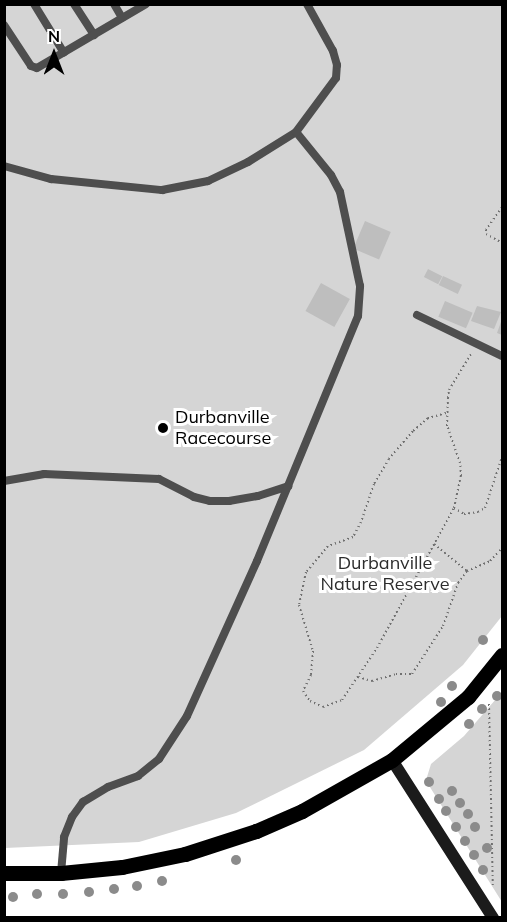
<!DOCTYPE html>
<html>
<head>
<meta charset="utf-8">
<style>
  body { margin:0 }
  #map { position:relative; width:507px; height:922px; overflow:hidden; background:#fff; font-family:Mulish,sans-serif }
  div>[style] { position:absolute }
  [style*='--x'] { left:calc(var(--x)*1px); top:calc(var(--y)*1px); width:calc(var(--w)*1px); rotate:calc(var(--a)*1deg) }
  .green>* { inset:0; background:#d5d5d5 }
  .building>* { inset:0; background:#bebebe; transform-origin:0 0 }
  .path>* { height:2px; margin-top:-1px; transform-origin:0; background:repeating-linear-gradient(90deg,#707070 0 1.5px,transparent 0 4.5px) }
  .service>* { height:8px; margin:-4px; padding:0 4px; transform-origin:4px; border-radius:4px; background:#4e4e4e }
  .secondary>* { height:12px; margin:-6px; padding:0 6px; transform-origin:6px; border-radius:6px; background:#1b1b1b }
  .primary>* { height:15px; margin:-7.5px; padding:0 7.5px; transform-origin:7.5px; border-radius:7.5px; background:#000 }
  .trees>* { width:10px; height:10px; margin:-5px; border-radius:50%; background:#8b8b8b }
  .dots>* { width:16px; height:16px; translate:-50% -50%; box-sizing:border-box; border:3px solid #fff; border-radius:50% }
  span { translate:-50% -50%; white-space:nowrap; text-align:center; line-height:1.15; -webkit-text-stroke:6px #fff; paint-order:stroke }
  .poi-label { font-size:18px; color:#000 }
  .left { translate:0 -50%; text-align:left }
  .park-label { font-size:18px; color:#2c2c2c }
  .frame { position:absolute; inset:0; border:6px solid #000; pointer-events:none }
  .north { position:absolute; left:24px; top:24px; width:60px; height:60px; -webkit-text-stroke:4px #fff; paint-order:stroke; rotate:0deg; font-size:16px; font-weight:700; line-height:24px; text-align:center; color:#000 }
  .north::after { content:''; display:block; margin:auto; width:21px; height:27px; background:#000; clip-path:polygon(50% 0,100% 100%,50% 72%,0 100%) }
</style>
</head>
<body>
<div id="map">
  <div class="green">
    <i style="clip-path:polygon(4px 5px,502px 5px,502px 616px,463px 665px,364px 750px,236px 813px,139px 842px,5px 848px)"></i>
    <i style="clip-path:polygon(502px 692px,502px 902px,428px 784px,427px 777px,431px 764px,464px 736px)"></i>
  </div>
  <div class="building">
    <i style="left:365px;top:221px;width:28px;height:30px;rotate:23deg"></i>
    <i style="left:428px;top:269px;width:16px;height:9px;rotate:27deg"></i>
    <i style="left:443px;top:276px;width:21px;height:10px;rotate:25deg"></i>
    <i style="left:321px;top:283px;width:33px;height:32px;rotate:29deg"></i>
    <i style="left:445px;top:301px;width:30px;height:17px;rotate:23deg"></i>
    <i style="clip-path:polygon(477px 306px,501px 312px,494px 329px,471px 321px)"></i>
    <i style="clip-path:polygon(502px 319px,502px 335px,497px 333px)"></i>
  </div>
  <div class="path">
    <i style="--x:502;--y:207;--w:28;--a:125"></i>
    <i style="--x:486;--y:230;--w:4;--a:90"></i>
    <i style="--x:486;--y:234;--w:18;--a:29"></i>
    <i style="--x:446;--y:413;--w:19;--a:164"></i>
    <i style="--x:428;--y:418;--w:20;--a:139"></i>
    <i style="--x:413;--y:431;--w:37;--a:131"></i>
    <i style="--x:389;--y:459;--w:29;--a:121"></i>
    <i style="--x:374;--y:484;--w:40;--a:108.9"></i>
    <i style="--x:361;--y:522;--w:17;--a:118"></i>
    <i style="--x:353;--y:537;--w:27;--a:160"></i>
    <i style="--x:328;--y:546;--w:34;--a:130"></i>
    <i style="--x:306;--y:572;--w:34;--a:102"></i>
    <i style="--x:299;--y:605;--w:48;--a:73.1"></i>
    <i style="--x:313;--y:651;--w:24;--a:95"></i>
    <i style="--x:311;--y:675;--w:18;--a:117"></i>
    <i style="--x:303;--y:691;--w:12;--a:55"></i>
    <i style="--x:310;--y:701;--w:14;--a:25"></i>
    <i style="--x:323;--y:707;--w:20;--a:-20"></i>
    <i style="--x:342;--y:700;--w:63;--a:-56.1"></i>
    <i style="--x:377;--y:648;--w:160;--a:-61.2"></i>
    <i style="--x:454;--y:508;--w:33;--a:-78"></i>
    <i style="--x:461;--y:476;--w:13;--a:-94"></i>
    <i style="--x:460;--y:463;--w:39;--a:-109"></i>
    <i style="--x:447;--y:426;--w:28;--a:-88"></i>
    <i style="--x:448;--y:398;--w:8;--a:-83"></i>
    <i style="--x:449;--y:390;--w:42;--a:-58.6"></i>
    <i style="--x:454;--y:508;--w:12;--a:31"></i>
    <i style="--x:464;--y:514;--w:14;--a:-8"></i>
    <i style="--x:478;--y:512;--w:8;--a:-30"></i>
    <i style="--x:485;--y:508;--w:54;--a:-71.6"></i>
    <i style="--x:434;--y:544;--w:43;--a:39.3"></i>
    <i style="--x:467;--y:571;--w:25;--a:-23"></i>
    <i style="--x:490;--y:561;--w:18;--a:-47"></i>
    <i style="--x:358;--y:677;--w:15;--a:16"></i>
    <i style="--x:372;--y:681;--w:25;--a:-16"></i>
    <i style="--x:396;--y:674;--w:16;--a:0"></i>
    <i style="--x:412;--y:674;--w:57;--a:-57.1"></i>
    <i style="--x:443;--y:626;--w:46;--a:-70.8"></i>
    <i style="--x:458;--y:583;--w:15;--a:-53"></i>
    <i style="--x:489;--y:704;--w:184;--a:88.8"></i>
  </div>
  <div class="service">
    <i style="--x:34;--y:4;--w:57;--a:58.5"></i>
    <i style="--x:74;--y:4;--w:37;--a:57"></i>
    <i style="--x:114;--y:4;--w:16;--a:60"></i>
    <i style="--x:4;--y:25;--w:49;--a:56.6"></i>
    <i style="--x:31;--y:66;--w:6;--a:18"></i>
    <i style="--x:37;--y:68;--w:126;--a:-30.4"></i>
    <i style="--x:4;--y:166;--w:49;--a:15.5"></i>
    <i style="--x:51;--y:179;--w:112;--a:5.7"></i>
    <i style="--x:162;--y:190;--w:47;--a:-11.1"></i>
    <i style="--x:208;--y:181;--w:44;--a:-25.4"></i>
    <i style="--x:248;--y:162;--w:57;--a:-32"></i>
    <i style="--x:417;--y:315;--w:94;--a:25.8"></i>
    <i style="--x:4;--y:481;--w:41;--a:-9.9"></i>
    <i style="--x:44;--y:474;--w:115;--a:2.5"></i>
    <i style="--x:159;--y:479;--w:39;--a:27"></i>
    <i style="--x:194;--y:497;--w:16;--a:14"></i>
    <i style="--x:210;--y:501;--w:19;--a:0"></i>
    <i style="--x:229;--y:501;--w:29;--a:-10"></i>
    <i style="--x:258;--y:496;--w:32;--a:-18"></i>
    <i style="--x:61;--y:873;--w:36;--a:-85"></i>
    <i style="--x:64;--y:837;--w:22;--a:-68"></i>
    <i style="--x:72;--y:817;--w:19;--a:-54"></i>
    <i style="--x:83;--y:802;--w:29;--a:-31"></i>
    <i style="--x:108;--y:787;--w:32;--a:-20"></i>
    <i style="--x:138;--y:776;--w:27;--a:-39"></i>
    <i style="--x:159;--y:759;--w:51;--a:-56.9"></i>
    <i style="--x:187;--y:716;--w:170;--a:-65.7"></i>
    <i style="--x:257;--y:561;--w:265;--a:-67.6"></i>
    <i style="--x:358;--y:316;--w:30;--a:-86"></i>
    <i style="--x:360;--y:286;--w:96;--a:-102"></i>
    <i style="--x:340;--y:192;--w:19;--a:-118"></i>
    <i style="--x:331;--y:175;--w:55;--a:-129.1"></i>
    <i style="--x:296;--y:132;--w:67;--a:-53.5"></i>
    <i style="--x:336;--y:78;--w:13;--a:-86"></i>
    <i style="--x:337;--y:65;--w:15;--a:-106"></i>
    <i style="--x:333;--y:51;--w:54;--a:-119"></i>
  </div>
  <div class="secondary">
    <i style="--x:392;--y:760;--w:188;--a:57.4"></i>
  </div>
  <div class="primary">
    <i style="--x:4;--y:873;--w:57;--a:0"></i>
    <i style="--x:61;--y:873;--w:61;--a:-5.6"></i>
    <i style="--x:122;--y:867;--w:64;--a:-11.7"></i>
    <i style="--x:185;--y:854;--w:75;--a:-17.9"></i>
    <i style="--x:256;--y:831;--w:50;--a:-23.5"></i>
    <i style="--x:302;--y:811;--w:103;--a:-29.5"></i>
    <i style="--x:392;--y:760;--w:99;--a:-39.7"></i>
    <i style="--x:468;--y:697;--w:54;--a:-51"></i>
  </div>
  <div class="trees">
    <i style="left:483px;top:640px"></i>
    <i style="left:452px;top:686px"></i>
    <i style="left:497px;top:696px"></i>
    <i style="left:441px;top:702px"></i>
    <i style="left:482px;top:709px"></i>
    <i style="left:469px;top:724px"></i>
    <i style="left:429px;top:782px"></i>
    <i style="left:452px;top:791px"></i>
    <i style="left:439px;top:799px"></i>
    <i style="left:460px;top:803px"></i>
    <i style="left:446px;top:811px"></i>
    <i style="left:468px;top:814px"></i>
    <i style="left:456px;top:827px"></i>
    <i style="left:475px;top:827px"></i>
    <i style="left:465px;top:841px"></i>
    <i style="left:487px;top:848px"></i>
    <i style="left:474px;top:855px"></i>
    <i style="left:236px;top:860px"></i>
    <i style="left:483px;top:870px"></i>
    <i style="left:162px;top:881px"></i>
    <i style="left:137px;top:886px"></i>
    <i style="left:114px;top:889px"></i>
    <i style="left:89px;top:892px"></i>
    <i style="left:37px;top:894px"></i>
    <i style="left:63px;top:894px"></i>
    <i style="left:13px;top:897px"></i>
  </div>
  <div class="dots">
    <i style="left:163px;top:428px;background:#000"></i>
  </div>
  <div class="poi-label">
    <span class="left" style="left:175px;top:428px">Durbanville<br>Racecourse</span>
  </div>
  <div class="park-label">
    <span style="left:385px;top:574px">Durbanville<br>Nature Reserve</span>
  </div>
  <div class="frame"></div>
  <div class="north">N</div>
</div>
</body>
</html>
